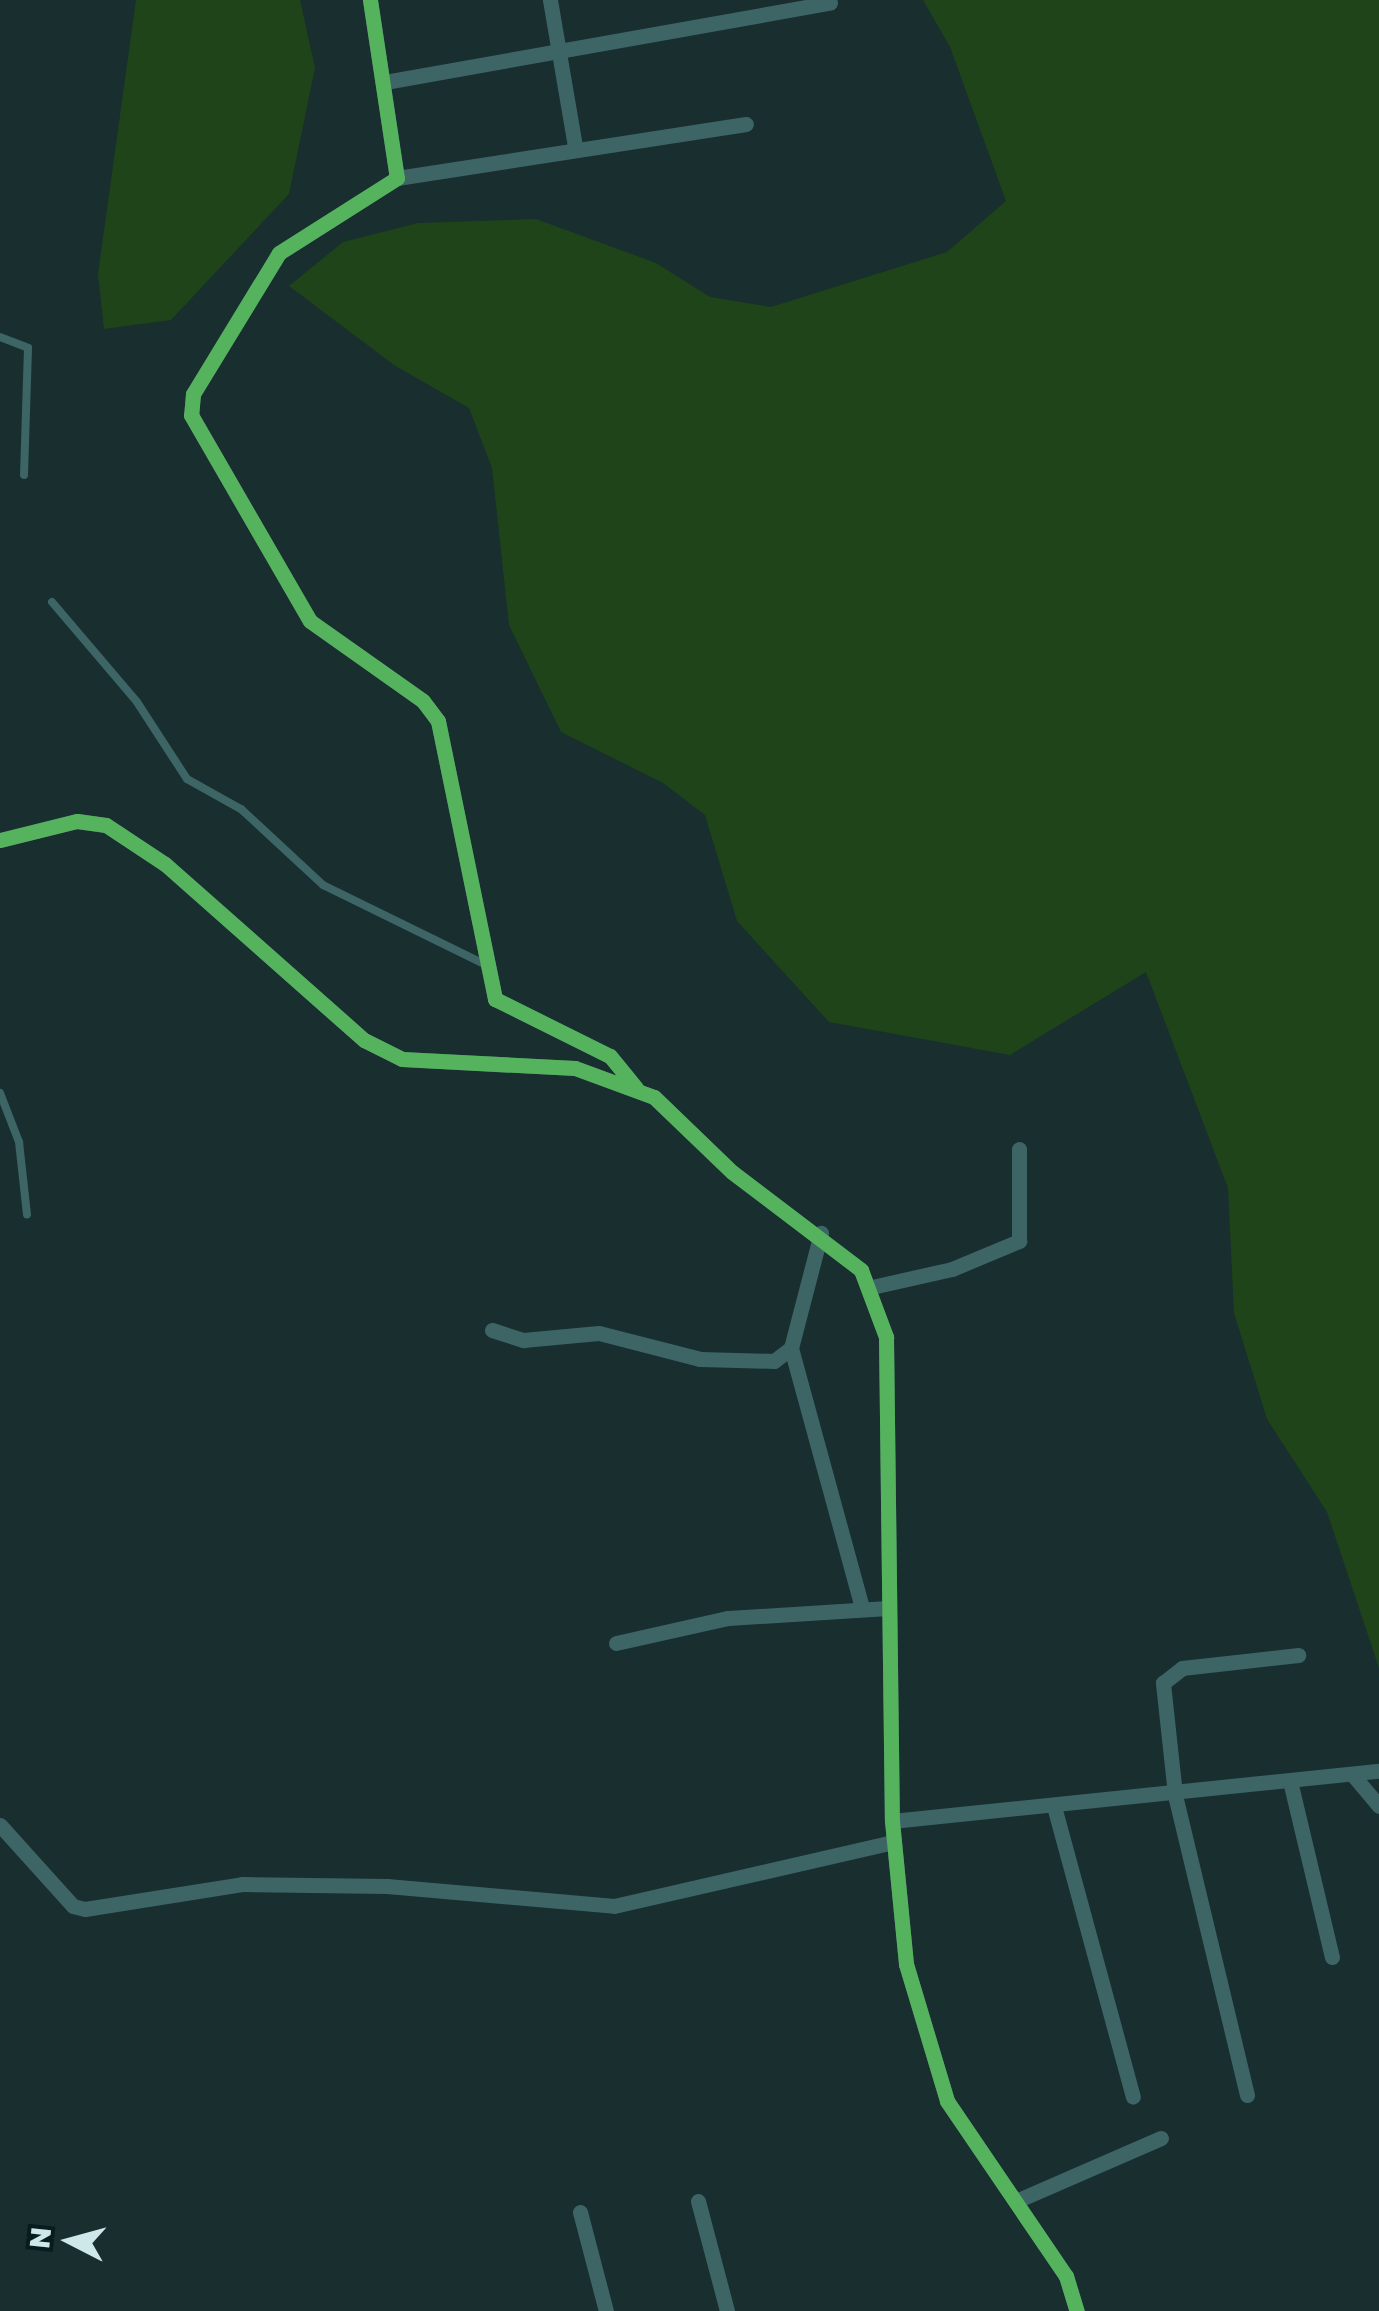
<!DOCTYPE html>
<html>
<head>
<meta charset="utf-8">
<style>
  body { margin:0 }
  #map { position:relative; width:1379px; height:2311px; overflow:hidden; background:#182e2f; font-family:"Golos Text",sans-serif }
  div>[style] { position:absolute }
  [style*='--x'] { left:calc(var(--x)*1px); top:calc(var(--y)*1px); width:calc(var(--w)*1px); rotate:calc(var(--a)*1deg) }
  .green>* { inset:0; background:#1f4419 }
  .lane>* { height:8px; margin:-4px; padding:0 4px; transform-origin:4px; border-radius:4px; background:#3d6566 }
  .street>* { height:15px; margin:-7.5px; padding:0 7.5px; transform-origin:7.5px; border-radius:7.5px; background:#3d6566 }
  .cycleway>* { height:15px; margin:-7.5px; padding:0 7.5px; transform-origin:7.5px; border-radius:7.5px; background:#56b35d }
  span { translate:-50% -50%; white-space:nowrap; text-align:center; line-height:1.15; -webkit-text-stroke:10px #061c1d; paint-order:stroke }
  .north { position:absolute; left:20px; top:2191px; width:100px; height:100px; -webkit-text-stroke:8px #061c1d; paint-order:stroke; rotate:276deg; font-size:28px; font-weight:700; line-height:40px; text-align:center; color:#cee8e9 }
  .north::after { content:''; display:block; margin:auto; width:35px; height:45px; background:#cee8e9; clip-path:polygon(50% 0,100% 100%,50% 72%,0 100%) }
</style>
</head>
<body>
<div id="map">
  <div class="green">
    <i style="clip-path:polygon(136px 0,300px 0,315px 68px,289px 194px,171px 320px,104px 329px,98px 274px)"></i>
    <i style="clip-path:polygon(923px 0,1379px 0,1379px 1668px,1327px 1512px,1267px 1419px,1234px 1313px,1228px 1188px,1146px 972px,1010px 1055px,829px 1022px,737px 921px,705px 815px,663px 783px,561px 732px,509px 625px,492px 468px,469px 408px,394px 365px,289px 286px,343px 242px,418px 223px,536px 219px,656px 263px,710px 297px,771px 307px,947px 252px,1006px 201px,950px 47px)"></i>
  </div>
  <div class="lane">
    <i style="--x:0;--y:337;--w:30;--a:21"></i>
    <i style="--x:28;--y:348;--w:127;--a:91.8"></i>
    <i style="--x:52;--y:602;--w:131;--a:49.6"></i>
    <i style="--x:137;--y:702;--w:92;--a:57"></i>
    <i style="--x:187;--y:779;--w:62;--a:29.1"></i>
    <i style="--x:241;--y:809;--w:112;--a:42.8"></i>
    <i style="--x:323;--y:885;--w:182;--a:26.1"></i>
    <i style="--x:0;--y:1093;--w:53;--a:68.8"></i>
    <i style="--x:19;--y:1142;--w:73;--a:83.7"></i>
  </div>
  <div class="street">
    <i style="--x:370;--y:0;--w:180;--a:81.4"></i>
    <i style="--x:397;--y:178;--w:140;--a:147.6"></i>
    <i style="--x:279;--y:253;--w:165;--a:121.4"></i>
    <i style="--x:193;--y:394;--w:21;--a:95"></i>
    <i style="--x:191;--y:415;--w:238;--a:60"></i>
    <i style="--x:310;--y:621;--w:138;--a:35.3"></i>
    <i style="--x:423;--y:701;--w:25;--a:53"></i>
    <i style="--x:438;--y:721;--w:284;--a:78.4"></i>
    <i style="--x:495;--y:999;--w:128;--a:26.4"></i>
    <i style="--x:610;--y:1056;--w:41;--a:50.9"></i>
    <i style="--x:550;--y:0;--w:149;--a:80.3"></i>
    <i style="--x:385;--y:82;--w:452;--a:-10.1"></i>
    <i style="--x:397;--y:178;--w:353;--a:-8.8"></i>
    <i style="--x:0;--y:840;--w:79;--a:-13.9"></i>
    <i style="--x:77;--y:821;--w:29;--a:8"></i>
    <i style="--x:106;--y:825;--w:71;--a:33.5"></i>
    <i style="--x:165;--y:864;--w:266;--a:41.5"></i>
    <i style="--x:364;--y:1040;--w:42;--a:26.6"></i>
    <i style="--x:402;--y:1059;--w:173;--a:3"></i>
    <i style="--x:575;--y:1068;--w:84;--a:20.2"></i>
    <i style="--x:654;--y:1097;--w:108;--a:43.9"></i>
    <i style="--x:732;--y:1172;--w:162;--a:37.2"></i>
    <i style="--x:861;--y:1270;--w:72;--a:69.5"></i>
    <i style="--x:886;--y:1337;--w:484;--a:89.3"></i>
    <i style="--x:892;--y:1821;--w:144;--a:84.4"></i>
    <i style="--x:906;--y:1964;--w:143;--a:73.3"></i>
    <i style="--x:947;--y:2101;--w:212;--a:55.8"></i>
    <i style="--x:1066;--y:2276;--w:37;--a:73"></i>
    <i style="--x:872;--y:1287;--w:82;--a:-12.7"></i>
    <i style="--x:952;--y:1269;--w:73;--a:-22.7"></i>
    <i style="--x:1019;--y:1241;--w:92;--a:-90"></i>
    <i style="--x:492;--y:1330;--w:33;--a:18"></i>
    <i style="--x:523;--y:1340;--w:76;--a:-5.3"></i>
    <i style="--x:599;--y:1333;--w:104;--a:14.4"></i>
    <i style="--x:700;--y:1359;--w:74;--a:1.5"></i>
    <i style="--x:774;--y:1361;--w:21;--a:-37"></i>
    <i style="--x:791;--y:1348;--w:119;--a:-75.4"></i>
    <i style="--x:791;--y:1348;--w:270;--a:74.7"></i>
    <i style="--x:616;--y:1643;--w:115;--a:-12.6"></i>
    <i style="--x:728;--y:1618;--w:160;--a:-3.6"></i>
    <i style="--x:1352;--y:1774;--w:42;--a:49.8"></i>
    <i style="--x:1290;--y:1781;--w:181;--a:76.6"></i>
    <i style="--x:1055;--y:1810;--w:297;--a:74.8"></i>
    <i style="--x:892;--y:1821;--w:490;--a:-5.9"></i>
    <i style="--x:0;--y:1825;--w:109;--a:48"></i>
    <i style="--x:73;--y:1906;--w:12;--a:14"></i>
    <i style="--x:85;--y:1909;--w:159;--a:-9"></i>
    <i style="--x:242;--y:1884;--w:145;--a:0.8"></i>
    <i style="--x:387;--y:1886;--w:228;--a:5"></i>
    <i style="--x:614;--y:1906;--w:287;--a:-12.9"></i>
    <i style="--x:1247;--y:2095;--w:309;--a:-103.5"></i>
    <i style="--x:1175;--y:1794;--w:112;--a:-96.2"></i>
    <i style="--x:1163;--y:1683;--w:24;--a:-38"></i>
    <i style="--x:1182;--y:1668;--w:117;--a:-6.4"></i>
    <i style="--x:698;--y:2201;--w:114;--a:75.2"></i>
    <i style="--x:1016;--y:2201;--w:158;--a:-23.5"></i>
    <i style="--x:580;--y:2212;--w:102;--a:75.3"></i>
  </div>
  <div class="cycleway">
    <i style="--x:370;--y:0;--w:180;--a:81.4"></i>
    <i style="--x:397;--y:178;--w:140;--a:147.6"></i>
    <i style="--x:279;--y:253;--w:165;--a:121.4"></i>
    <i style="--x:193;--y:394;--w:21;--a:95"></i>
    <i style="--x:191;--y:415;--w:238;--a:60"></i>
    <i style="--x:310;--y:621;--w:138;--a:35.3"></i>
    <i style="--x:423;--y:701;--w:25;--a:53"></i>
    <i style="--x:438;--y:721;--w:284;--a:78.4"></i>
    <i style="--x:495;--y:999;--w:128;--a:26.4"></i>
    <i style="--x:610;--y:1056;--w:41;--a:50.9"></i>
    <i style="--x:0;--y:840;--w:79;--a:-13.9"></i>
    <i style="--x:77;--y:821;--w:29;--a:8"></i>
    <i style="--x:106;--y:825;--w:71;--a:33.5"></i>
    <i style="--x:165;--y:864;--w:266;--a:41.5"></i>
    <i style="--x:364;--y:1040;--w:42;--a:26.6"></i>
    <i style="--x:402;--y:1059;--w:173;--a:3"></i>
    <i style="--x:575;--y:1068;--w:84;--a:20.2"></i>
    <i style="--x:654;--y:1097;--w:108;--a:43.9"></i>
    <i style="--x:732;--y:1172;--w:162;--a:37.2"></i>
    <i style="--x:861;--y:1270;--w:72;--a:69.5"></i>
    <i style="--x:886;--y:1337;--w:484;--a:89.3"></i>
    <i style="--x:892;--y:1821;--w:144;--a:84.4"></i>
    <i style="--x:906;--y:1964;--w:143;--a:73.3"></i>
    <i style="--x:947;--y:2101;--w:212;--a:55.8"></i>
    <i style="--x:1066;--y:2276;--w:37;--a:73"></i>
  </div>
  <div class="north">N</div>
</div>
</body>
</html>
